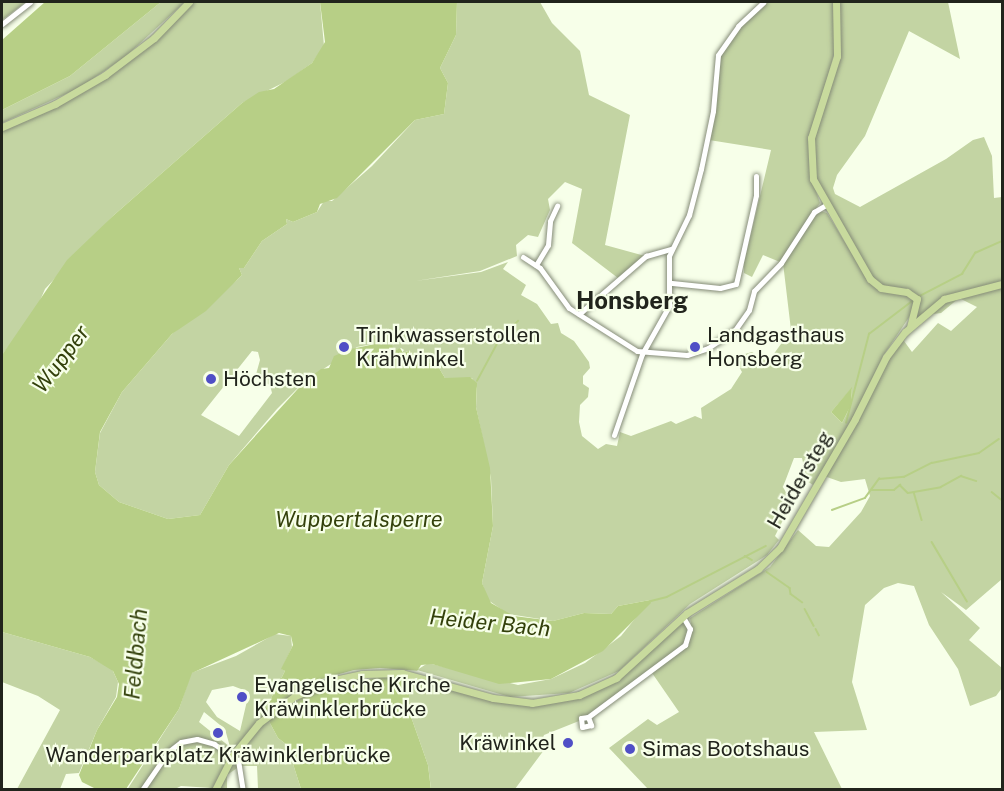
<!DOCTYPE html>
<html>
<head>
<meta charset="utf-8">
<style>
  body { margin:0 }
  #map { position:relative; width:1004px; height:791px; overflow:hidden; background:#f7ffe9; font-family:"Public Sans",sans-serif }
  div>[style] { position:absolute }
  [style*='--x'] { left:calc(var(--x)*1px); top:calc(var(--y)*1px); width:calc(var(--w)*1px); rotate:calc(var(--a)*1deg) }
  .green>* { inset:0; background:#c3d4a3 }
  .water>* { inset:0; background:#b7cf86 }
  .pier>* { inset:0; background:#f7ffe9 }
  .stream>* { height:1.5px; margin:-0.75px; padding:0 0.75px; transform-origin:0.75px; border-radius:0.75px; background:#b7cf86 }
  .roads { filter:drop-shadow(0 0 2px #858c78) drop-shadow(0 0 2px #858c78) }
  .minor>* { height:5px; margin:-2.5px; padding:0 2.5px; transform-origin:2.5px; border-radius:2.5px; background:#fff }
  .major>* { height:7px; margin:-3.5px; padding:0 3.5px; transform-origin:3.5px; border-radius:3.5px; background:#c8da9d }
  .dots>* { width:16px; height:16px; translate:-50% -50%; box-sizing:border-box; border:3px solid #f7ffe9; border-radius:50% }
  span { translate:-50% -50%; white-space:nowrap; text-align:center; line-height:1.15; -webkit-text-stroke:4.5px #f7ffe9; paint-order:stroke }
  .poi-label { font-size:21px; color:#21241c }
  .left { translate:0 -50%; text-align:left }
  .right { translate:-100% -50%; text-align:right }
  .street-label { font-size:21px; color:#21241c }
  .water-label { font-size:22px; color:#33410b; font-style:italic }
  .quarter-label { font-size:24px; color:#21241c; font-weight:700 }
  .frame { position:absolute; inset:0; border:3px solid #21241c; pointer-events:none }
</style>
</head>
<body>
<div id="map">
  <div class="green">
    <i style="clip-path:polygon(2px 2px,26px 2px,2px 20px)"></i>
    <i style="clip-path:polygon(161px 2px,185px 2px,125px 57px,79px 88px,2px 123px,2px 110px,70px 76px)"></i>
    <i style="clip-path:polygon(194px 2px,320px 2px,324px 46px,312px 63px,287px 81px,242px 103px,114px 215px,45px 289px,35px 312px,2px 355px,2px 130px,65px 102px,108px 76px,152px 43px)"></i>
    <i style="clip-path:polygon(evenodd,457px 2px,540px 2px,552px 23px,580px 51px,589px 95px,630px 115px,605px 245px,645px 256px,618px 278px,572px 243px,582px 189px,565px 182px,548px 199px,550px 210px,538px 237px,528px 235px,516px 245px,517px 256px,480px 271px,415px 281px,481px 272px,508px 262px,503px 269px,526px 285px,521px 295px,537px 304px,551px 324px,558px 323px,561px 333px,574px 341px,589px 362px,590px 368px,583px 376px,583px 384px,589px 388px,588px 397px,580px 405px,579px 422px,582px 436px,598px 449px,606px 444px,617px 446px,620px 432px,631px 436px,671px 421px,676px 424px,695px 416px,702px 419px,701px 408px,731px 389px,742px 372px,738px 365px,745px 354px,752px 352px,768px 362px,791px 330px,783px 263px,818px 210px,827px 213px,854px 257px,816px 184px,814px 136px,834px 76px,839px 2px,948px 2px,960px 59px,909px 31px,865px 136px,837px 175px,833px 188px,835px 194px,860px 207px,946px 159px,973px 140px,984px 137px,992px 156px,994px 198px,1002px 197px,1002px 579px,966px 610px,941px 592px,980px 628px,969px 640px,1002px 668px,1002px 688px,996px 696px,970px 706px,958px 669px,929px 625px,914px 586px,898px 583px,884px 588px,865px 605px,852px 682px,867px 730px,814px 732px,842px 789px,648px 789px,609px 748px,648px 719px,657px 725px,679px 712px,650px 670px,579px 721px,544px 735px,541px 743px,544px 750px,515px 789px,431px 789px,428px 765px,409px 711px,409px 684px,415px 675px,517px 702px,570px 698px,616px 678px,683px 617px,689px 624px,683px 648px,692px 633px,690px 618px,770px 567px,798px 530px,816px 546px,829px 547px,861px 512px,870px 496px,865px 479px,841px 482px,824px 476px,883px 366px,909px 330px,904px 341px,912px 352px,938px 323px,951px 331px,977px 307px,959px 298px,941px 313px,933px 314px,931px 308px,910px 327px,916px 309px,911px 295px,916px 307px,883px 356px,852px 422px,813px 485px,807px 481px,802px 458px,794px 458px,783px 487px,794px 507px,787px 512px,775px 536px,779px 540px,767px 555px,690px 604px,619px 671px,569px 693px,510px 697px,417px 670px,428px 663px,518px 685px,551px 679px,585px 663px,621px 636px,650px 600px,618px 606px,611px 614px,584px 613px,553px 621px,508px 614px,488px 600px,482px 583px,493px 526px,491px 478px,476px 407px,477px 388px,472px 378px,445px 378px,439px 368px,409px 351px,402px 353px,404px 350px,401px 348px,394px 351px,372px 344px,357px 347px,305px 381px,277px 409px,229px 465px,200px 515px,168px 519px,119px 502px,99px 485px,95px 472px,100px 433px,122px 392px,172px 334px,237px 280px,242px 275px,239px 268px,244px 268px,262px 241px,287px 224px,286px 219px,293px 222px,317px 212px,324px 201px,332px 201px,372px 166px,415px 120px,444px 114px,448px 83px,440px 68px,456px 35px,457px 2px,252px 351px,258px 352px,260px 360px,255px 378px,270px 385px,272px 393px,239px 436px,201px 415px,252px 351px,457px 2px,852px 388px,851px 405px,842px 423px,831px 412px,852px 388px)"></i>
    <i style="clip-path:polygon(766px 2px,836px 2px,838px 40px,815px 122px,812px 179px,820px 203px,780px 262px,763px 255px,752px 277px,744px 273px,744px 263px,771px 150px,709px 140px,720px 56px,738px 28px)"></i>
    <i style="clip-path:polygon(2px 632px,90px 657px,112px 669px,118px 682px,116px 697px,97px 730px,79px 773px,66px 774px,60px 789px,17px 789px,60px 710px,38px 696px,2px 682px)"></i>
    <i style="clip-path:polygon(evenodd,275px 634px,291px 636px,292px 647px,282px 669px,285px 671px,264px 712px,278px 738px,287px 745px,301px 789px,258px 789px,257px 766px,240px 766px,227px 775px,227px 789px,181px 786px,175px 789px,127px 790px,179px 709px,191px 673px,236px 656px,275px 634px,233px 686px,249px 692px,240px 731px,217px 717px,206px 702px,212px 690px,233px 686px,275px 634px,204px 712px,225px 729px,230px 747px,199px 722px,204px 712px)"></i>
  </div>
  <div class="water">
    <i style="clip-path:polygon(45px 2px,161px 2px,70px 76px,2px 110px,2px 40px)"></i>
    <i style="clip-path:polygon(320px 2px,457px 2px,456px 35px,440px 68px,448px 83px,444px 114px,415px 120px,337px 198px,320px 204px,317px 212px,293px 222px,286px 219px,287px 224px,262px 241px,244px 268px,239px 268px,242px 275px,206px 311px,172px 334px,122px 392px,100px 432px,95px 472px,99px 485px,119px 502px,168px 519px,200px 515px,229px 465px,305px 381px,321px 369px,329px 368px,334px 356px,351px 349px,375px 344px,392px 345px,394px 351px,400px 348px,403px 353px,409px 351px,439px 368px,445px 378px,470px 377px,477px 383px,476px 407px,490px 468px,493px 526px,482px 583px,491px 603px,514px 616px,553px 621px,584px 613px,611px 614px,618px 606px,650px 600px,651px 603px,603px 651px,551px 679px,499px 684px,432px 664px,421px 665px,409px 684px,409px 711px,428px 765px,431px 790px,301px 789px,287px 745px,278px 738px,264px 712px,285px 671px,281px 669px,293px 645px,291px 636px,279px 633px,192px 673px,179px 709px,126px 789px,96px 789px,82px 782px,79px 775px,97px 730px,117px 697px,119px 684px,113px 671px,90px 657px,2px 632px,2px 355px,67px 260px,114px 215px,242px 103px,259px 92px,274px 89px,312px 63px,325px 42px)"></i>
    <i style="clip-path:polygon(852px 387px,851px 405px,842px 423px,831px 412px)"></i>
  </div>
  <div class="pier">
    <i style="clip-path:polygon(380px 668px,420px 671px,415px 679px,383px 677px,340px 683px,304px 696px,270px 720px,264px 713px,318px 680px,354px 670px)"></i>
  </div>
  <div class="stream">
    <i style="--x:918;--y:297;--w:50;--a:-27.6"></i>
    <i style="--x:962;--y:274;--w:25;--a:-58"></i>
    <i style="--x:975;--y:253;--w:30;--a:-24"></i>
    <i style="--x:501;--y:338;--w:24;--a:-45"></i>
    <i style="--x:477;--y:381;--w:44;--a:-61.7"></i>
    <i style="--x:846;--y:423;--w:92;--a:-75.5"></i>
    <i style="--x:869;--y:334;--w:58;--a:-37.3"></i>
    <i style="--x:872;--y:490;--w:22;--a:0"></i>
    <i style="--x:894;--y:490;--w:8;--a:-40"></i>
    <i style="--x:900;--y:485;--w:11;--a:45"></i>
    <i style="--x:908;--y:493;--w:6;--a:-9"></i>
    <i style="--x:914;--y:492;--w:29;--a:74"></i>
    <i style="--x:914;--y:492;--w:27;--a:-10"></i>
    <i style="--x:941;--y:487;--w:23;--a:-29"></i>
    <i style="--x:961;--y:476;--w:16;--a:18"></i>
    <i style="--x:992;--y:492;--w:13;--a:39"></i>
    <i style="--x:832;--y:510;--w:35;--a:-20"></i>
    <i style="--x:865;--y:498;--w:24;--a:-54"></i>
    <i style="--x:879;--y:479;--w:25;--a:-5"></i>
    <i style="--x:904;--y:477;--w:31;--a:-27"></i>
    <i style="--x:932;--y:463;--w:48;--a:-12"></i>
    <i style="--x:979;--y:453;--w:24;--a:-35"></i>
    <i style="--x:932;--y:542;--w:69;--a:59.3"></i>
    <i style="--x:745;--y:556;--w:8;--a:30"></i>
    <i style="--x:767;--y:572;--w:28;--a:35"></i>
    <i style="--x:790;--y:588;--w:6;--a:81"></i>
    <i style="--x:791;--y:594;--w:14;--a:36"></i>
    <i style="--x:651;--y:601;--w:16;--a:-14"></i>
    <i style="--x:667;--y:597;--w:111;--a:-27.3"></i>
    <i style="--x:805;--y:609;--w:19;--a:62"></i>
    <i style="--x:816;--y:629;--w:7;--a:63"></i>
  </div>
  <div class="roads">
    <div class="minor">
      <i style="--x:2;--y:24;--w:36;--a:-38"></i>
      <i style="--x:523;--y:257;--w:20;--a:33"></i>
      <i style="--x:540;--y:268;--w:49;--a:54.1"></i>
      <i style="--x:569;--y:308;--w:80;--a:32.3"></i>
      <i style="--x:637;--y:351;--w:50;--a:4.6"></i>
      <i style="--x:687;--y:355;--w:22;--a:-18"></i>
      <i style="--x:708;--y:348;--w:32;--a:-34"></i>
      <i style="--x:735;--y:330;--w:24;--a:-55"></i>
      <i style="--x:749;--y:310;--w:20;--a:-75"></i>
      <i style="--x:754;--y:291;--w:39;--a:-46"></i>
      <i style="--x:781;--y:263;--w:61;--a:-57.1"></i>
      <i style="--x:814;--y:212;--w:12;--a:-31"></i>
      <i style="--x:536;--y:265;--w:23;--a:-59"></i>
      <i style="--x:548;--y:245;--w:24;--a:-85"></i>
      <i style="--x:550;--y:221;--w:17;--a:-65"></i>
      <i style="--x:672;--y:283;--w:48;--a:5.9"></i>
      <i style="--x:720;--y:288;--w:16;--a:-14"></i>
      <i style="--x:736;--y:284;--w:91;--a:-77.3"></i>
      <i style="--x:756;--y:195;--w:19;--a:-90"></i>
      <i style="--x:579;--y:314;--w:89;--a:-40.9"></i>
      <i style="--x:646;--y:256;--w:26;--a:-16"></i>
      <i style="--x:614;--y:435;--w:86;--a:-70.9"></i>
      <i style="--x:642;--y:354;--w:55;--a:-60.6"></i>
      <i style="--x:669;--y:306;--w:50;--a:-90"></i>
      <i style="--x:669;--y:256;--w:46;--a:-64"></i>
      <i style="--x:689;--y:215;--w:48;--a:-75.4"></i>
      <i style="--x:701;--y:169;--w:59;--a:-78.3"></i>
      <i style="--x:713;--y:111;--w:56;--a:-84.9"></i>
      <i style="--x:718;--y:55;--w:35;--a:-55"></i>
      <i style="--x:738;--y:26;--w:35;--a:-43"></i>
      <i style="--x:588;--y:717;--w:9;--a:69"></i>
      <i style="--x:591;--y:725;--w:9;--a:167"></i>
      <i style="--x:582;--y:727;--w:9;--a:-96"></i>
      <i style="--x:581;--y:718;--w:7;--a:-8"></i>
      <i style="--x:588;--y:717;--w:121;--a:-36.6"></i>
      <i style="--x:685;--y:645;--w:17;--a:-73"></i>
      <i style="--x:690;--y:629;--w:14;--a:-120"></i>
      <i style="--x:142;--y:790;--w:46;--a:-55.6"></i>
      <i style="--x:168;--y:752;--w:16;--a:-38"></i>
      <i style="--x:181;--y:742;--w:16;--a:-11"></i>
      <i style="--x:197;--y:739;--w:18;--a:16"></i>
      <i style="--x:214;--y:744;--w:29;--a:34"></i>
      <i style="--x:238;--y:760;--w:30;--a:81"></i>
    </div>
    <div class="major">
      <i style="--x:836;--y:2;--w:54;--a:88.9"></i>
      <i style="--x:837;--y:56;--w:86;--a:107.6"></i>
      <i style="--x:811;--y:138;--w:41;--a:87.2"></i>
      <i style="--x:813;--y:179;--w:115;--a:60.3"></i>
      <i style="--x:870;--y:279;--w:14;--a:39"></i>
      <i style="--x:881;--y:288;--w:26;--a:9"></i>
      <i style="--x:907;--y:292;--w:12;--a:35"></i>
      <i style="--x:917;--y:299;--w:29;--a:104"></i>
      <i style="--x:2;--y:127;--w:58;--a:-23.5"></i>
      <i style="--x:55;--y:104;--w:58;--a:-30.1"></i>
      <i style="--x:105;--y:75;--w:61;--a:-37.1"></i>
      <i style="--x:154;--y:38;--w:50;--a:-45.8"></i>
      <i style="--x:215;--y:790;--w:39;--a:-63"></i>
      <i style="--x:233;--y:755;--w:41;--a:-50.9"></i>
      <i style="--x:259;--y:723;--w:45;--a:-36.9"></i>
      <i style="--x:295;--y:696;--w:42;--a:-22.3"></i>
      <i style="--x:334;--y:680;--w:29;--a:-12"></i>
      <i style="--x:362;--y:674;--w:40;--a:-1.4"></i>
      <i style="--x:402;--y:673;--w:94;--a:15.4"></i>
      <i style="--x:493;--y:698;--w:39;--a:7"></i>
      <i style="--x:532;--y:703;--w:48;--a:-9.7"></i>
      <i style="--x:579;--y:695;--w:41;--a:-24.7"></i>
      <i style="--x:616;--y:678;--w:96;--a:-42.5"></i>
      <i style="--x:687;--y:613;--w:84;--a:-31.8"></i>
      <i style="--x:758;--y:569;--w:30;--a:-44"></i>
      <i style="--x:780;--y:548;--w:149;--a:-59.8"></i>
      <i style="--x:855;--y:419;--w:69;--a:-63.4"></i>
      <i style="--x:886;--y:357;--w:31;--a:-53"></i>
      <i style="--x:905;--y:332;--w:51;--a:-40.2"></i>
      <i style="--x:944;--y:299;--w:60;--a:-14.5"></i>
    </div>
  </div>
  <div class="dots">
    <i style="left:344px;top:347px;background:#504fc6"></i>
    <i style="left:695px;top:347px;background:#504fc6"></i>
    <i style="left:211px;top:379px;background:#504fc6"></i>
    <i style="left:242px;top:697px;background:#504fc6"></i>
    <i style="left:218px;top:733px;background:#504fc6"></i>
    <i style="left:568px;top:743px;background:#504fc6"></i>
    <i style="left:630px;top:749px;background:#504fc6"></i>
  </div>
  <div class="poi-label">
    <span class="left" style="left:356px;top:347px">Trinkwasserstollen<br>Krähwinkel</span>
    <span class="left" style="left:707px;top:347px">Landgasthaus<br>Honsberg</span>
    <span class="left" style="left:223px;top:379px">Höchsten</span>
    <span class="left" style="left:254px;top:697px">Evangelische Kirche<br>Kräwinklerbrücke</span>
    <span class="right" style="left:556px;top:743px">Kräwinkel</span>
    <span class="left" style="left:642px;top:749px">Simas Bootshaus</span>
    <span style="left:218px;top:755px">Wanderparkplatz Kräwinklerbrücke</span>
  </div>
  <div class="street-label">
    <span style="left:800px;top:480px;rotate:-60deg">Heidersteg</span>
  </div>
  <div class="water-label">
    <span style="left:61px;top:359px;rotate:-53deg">Wupper</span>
    <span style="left:359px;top:520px">Wuppertalsperre</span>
    <span style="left:490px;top:623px;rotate:6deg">Heider Bach</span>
    <span style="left:136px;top:654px;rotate:-85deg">Feldbach</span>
  </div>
  <div class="quarter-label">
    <span style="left:632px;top:301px">Honsberg</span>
  </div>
  <div class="frame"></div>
</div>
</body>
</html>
